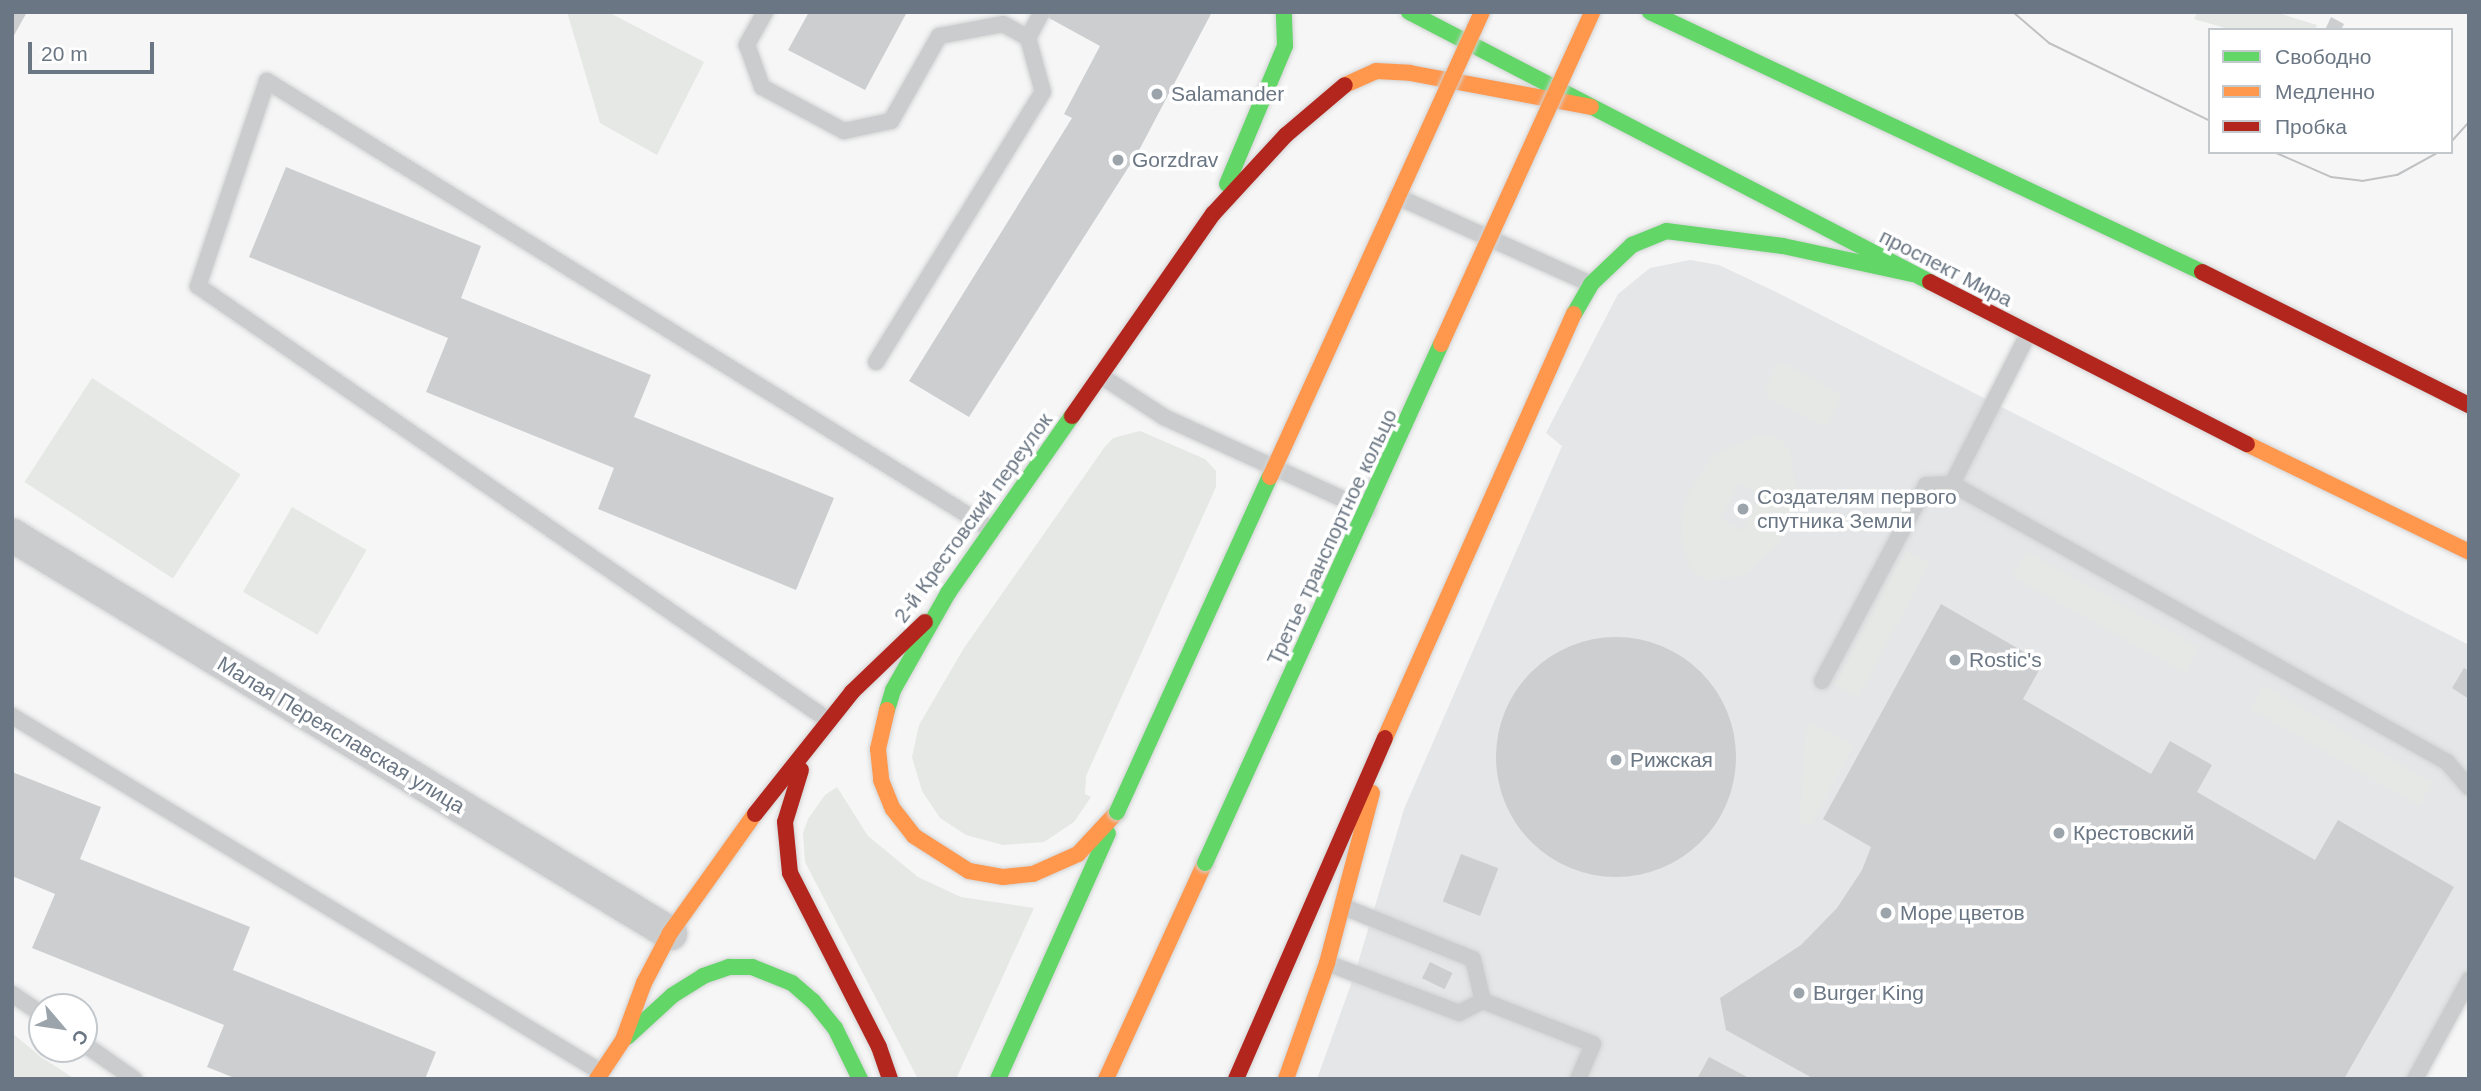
<!DOCTYPE html>
<html>
<head>
<meta charset="utf-8">
<style>
  body { margin:0 }
  #map { position:relative; width:2481px; height:1091px; overflow:hidden; background:#f6f6f6; font-family:Helvetica,sans-serif }
  div>[style] { position:absolute }
  [style*='--x'] { left:calc(var(--x)*1px); top:calc(var(--y)*1px); width:calc(var(--w)*1px); rotate:calc(var(--a)*1deg) }
  .built>* { inset:0; background:#e5e6e7 }
  .green>* { inset:0; background:#e5e8e4; transform-origin:0 0 }
  .building>* { inset:0; background:#cdcecf; transform-origin:0 0 }
  .round { border-radius:50% }
  .roads { filter:drop-shadow(0 0 2px #d2d3d4) drop-shadow(0 0 2px #d2d3d4) }
  .lane>* { height:16px; margin:-8px; padding:0 8px; transform-origin:8px; border-radius:8px; background:#cbcccd }
  .street>* { height:33px; margin:-16.5px; padding:0 16.5px; transform-origin:16.5px; border-radius:16.5px; background:#cbcccd }
  .fast>* { height:16px; margin:-8px; padding:0 8px; transform-origin:8px; border-radius:8px; background:#63d668 }
  .slow>* { height:16px; margin:-8px; padding:0 8px; transform-origin:8px; border-radius:8px; background:#ff974d }
  .jam>* { height:16px; margin:-8px; padding:0 8px; transform-origin:8px; border-radius:8px; background:#b3261e }
  .tram>* { height:2px; margin:-1px; padding:0 1px; transform-origin:1px; border-radius:1px; background:#c0c1c3 }
  .bridges { filter:drop-shadow(0 0 2px #d2d3d4) drop-shadow(0 0 2px #d2d3d4) }
  .fast-bridge>* { height:16px; margin:-8px; padding:0 8px; transform-origin:8px; border-radius:8px; background:#63d668 }
  .slow-bridge>* { height:16px; margin:-8px; padding:0 8px; transform-origin:8px; border-radius:8px; background:#ff974d }
  .dots>* { width:19px; height:19px; translate:-50% -50%; box-sizing:border-box; border:4px solid #fff; border-radius:50% }
  span { translate:-50% -50%; white-space:nowrap; text-align:center; line-height:1.15; -webkit-text-stroke:7px #fff; paint-order:stroke }
  .poi-label { font-size:21px; color:#6a7683 }
  .left { translate:0 -50%; text-align:left }
  .street-label { font-size:21px; color:#6a7683 }
  .frame { position:absolute; inset:0; border:14px solid #6a7683; pointer-events:none }
  .legend { position:absolute; left:2208px; top:28px; width:245px; height:126px; box-sizing:border-box; background:#fff; border:2px solid #c3c8cd; margin:0; padding:9px 12px; list-style:none; font-size:21px; color:#6a7683 }
  .legend li { display:flex; align-items:center; gap:14px; height:35px }
  .legend b { width:35px; border:2px solid #c3c8cd }
  .north { position:absolute; left:28px; top:993px; width:70px; height:70px; box-sizing:border-box; background:#fff; border:2px solid #c3c8cd; border-radius:50%; rotate:119deg; font-size:19px; font-weight:700; line-height:28px; text-align:center; color:#6a7683 }
  .north::after { content:''; display:block; margin:auto; width:24px; height:32px; background:#9ba3ab; clip-path:polygon(50% 0,100% 100%,50% 72%,0 100%) }
  .scale { position:absolute; left:28px; top:42px; width:126px; height:32px; box-sizing:border-box; border:4px solid #6a7683; border-top:0; padding-left:9px; font-size:21px; line-height:24px; white-space:nowrap; color:#6a7683; -webkit-text-stroke:5px #fff; paint-order:stroke }
</style>
</head>
<body>
<div id="map">
  <div class="built">
    <i style="clip-path:polygon(1690px 260px,1719px 265px,1774px 291px,2469px 645px,2469px 975px,2409px 1079px,1317px 1079px,1355px 973px,1404px 809px,1562px 446px,1546px 433px,1618px 294px,1650px 268px)"></i>
  </div>
  <div class="green">
    <i style="clip-path:polygon(567px 12px,608px 12px,704px 62px,657px 155px,600px 123px)"></i>
    <i style="clip-path:polygon(2198px 12px,2275px 12px,2317px 25px,2315px 30px,2232px 30px,2194px 19px)"></i>
    <i style="clip-path:polygon(1785px 364px,1842px 395px,1826px 426px,1768px 397px,1766px 387px,1778px 365px)"></i>
    <i style="left:92px;top:378px;width:177px;height:124px;rotate:33deg"></i>
    <i style="clip-path:polygon(1140px 431px,1205px 459px,1216px 471px,1216px 487px,1086px 776px,1085px 794px,1091px 797px,1074px 822px,1044px 842px,1003px 845px,966px 835px,940px 818px,922px 791px,912px 757px,919px 725px,964px 648px,1104px 448px,1113px 438px)"></i>
    <i style="clip-path:polygon(evenodd,1759px 435px,1778px 438px,1790px 451px,1797px 498px,1791px 520px,1780px 542px,1741px 577px,1703px 579px,1690px 567px,1683px 542px,1681px 518px,1689px 492px,1714px 455px,1759px 435px,1739px 483px,1762px 494px,1742px 531px,1720px 519px,1739px 483px)"></i>
    <i style="left:292px;top:507px;width:86px;height:98px;rotate:30deg"></i>
    <i style="left:1906px;top:551px;width:26px;height:151px;rotate:28deg"></i>
    <i style="left:2026px;top:552px;width:197px;height:28px;rotate:29deg"></i>
    <i style="left:2264px;top:686px;width:194px;height:26px;rotate:30deg"></i>
    <i style="clip-path:polygon(1811px 723px,1853px 745px,1810px 826px,1800px 821px,1806px 733px)"></i>
    <i style="clip-path:polygon(837px 787px,868px 836px,918px 877px,961px 897px,1034px 908px,956px 1079px,918px 1079px,805px 862px,803px 833px,808px 819px,825px 795px)"></i>
    <i style="clip-path:polygon(12px 1033px,41px 1057px,75px 1079px,12px 1079px)"></i>
  </div>
  <div class="building">
    <i style="clip-path:polygon(12px 12px,27px 12px,12px 39px)"></i>
    <i style="clip-path:polygon(809px 12px,907px 12px,865px 90px,788px 50px)"></i>
    <i style="clip-path:polygon(1038px 12px,1212px 12px,1137px 154px,969px 417px,909px 381px,1072px 118px,1064px 114px,1100px 46px)"></i>
    <i style="clip-path:polygon(2331px 17px,2344px 24px,2341px 30px,2325px 30px)"></i>
    <i style="clip-path:polygon(286px 167px,481px 246px,461px 298px,651px 375px,634px 417px,834px 498px,796px 590px,598px 509px,614px 468px,426px 392px,448px 338px,249px 257px)"></i>
    <i style="clip-path:polygon(1941px 604px,2043px 663px,2023px 699px,2151px 774px,2170px 741px,2212px 765px,2197px 792px,2315px 860px,2338px 820px,2454px 887px,2344px 1079px,1814px 1079px,1726px 1030px,1720px 998px,1801px 945px,1837px 908px,1862px 870px,1871px 847px,1823px 819px)"></i>
    <i class="round" style="left:1496px;top:637px;width:240px;height:240px"></i>
    <i style="clip-path:polygon(2464px 668px,2469px 671px,2469px 699px,2452px 688px)"></i>
    <i style="clip-path:polygon(12px 772px,101px 807px,80px 859px,250px 927px,233px 970px,436px 1052px,425px 1079px,237px 1079px,207px 1067px,224px 1025px,32px 948px,55px 894px,12px 876px)"></i>
    <i style="left:1461px;top:854px;width:40px;height:51px;rotate:21deg"></i>
    <i style="left:1430px;top:962px;width:25px;height:18px;rotate:26deg"></i>
    <i style="clip-path:polygon(1709px 1057px,1751px 1079px,1697px 1079px)"></i>
  </div>
  <div class="roads">
    <div class="lane">
      <i style="--x:765;--y:12;--w:38;--a:119"></i>
      <i style="--x:747;--y:45;--w:45;--a:70.3"></i>
      <i style="--x:762;--y:87;--w:93;--a:28.2"></i>
      <i style="--x:844;--y:131;--w:48;--a:-12"></i>
      <i style="--x:891;--y:121;--w:98;--a:-60.5"></i>
      <i style="--x:939;--y:36;--w:65;--a:-10.6"></i>
      <i style="--x:1003;--y:24;--w:29;--a:29"></i>
      <i style="--x:1398;--y:197;--w:212;--a:24.3"></i>
      <i style="--x:876;--y:362;--w:317;--a:-58.3"></i>
      <i style="--x:1043;--y:92;--w:56;--a:-105.5"></i>
      <i style="--x:1028;--y:38;--w:27;--a:-62"></i>
      <i style="--x:1101;--y:376;--w:75;--a:33.1"></i>
      <i style="--x:1164;--y:417;--w:223;--a:24.6"></i>
      <i style="--x:1952;--y:484;--w:168;--a:-63.1"></i>
      <i style="--x:1822;--y:681;--w:222;--a:-62"></i>
      <i style="--x:1926;--y:485;--w:26;--a:-2"></i>
      <i style="--x:1952;--y:484;--w:568;--a:29.32"></i>
      <i style="--x:2447;--y:762;--w:33;--a:49"></i>
      <i style="--x:12;--y:716;--w:688;--a:31.15"></i>
      <i style="--x:828;--y:720;--w:765;--a:-145.44"></i>
      <i style="--x:198;--y:286;--w:216;--a:-71.4"></i>
      <i style="--x:267;--y:81;--w:853;--a:31.77"></i>
      <i style="--x:1344;--y:907;--w:139;--a:22"></i>
      <i style="--x:1473;--y:959;--w:43;--a:76.6"></i>
      <i style="--x:1327;--y:963;--w:141;--a:20.7"></i>
      <i style="--x:1459;--y:1013;--w:27;--a:-27"></i>
      <i style="--x:1483;--y:1001;--w:118;--a:21.4"></i>
      <i style="--x:1593;--y:1044;--w:38;--a:113"></i>
      <i style="--x:12;--y:994;--w:36;--a:34"></i>
      <i style="--x:84;--y:1044;--w:61;--a:35"></i>
      <i style="--x:2415;--y:1079;--w:113;--a:-61.4"></i>
    </div>
    <div class="street">
      <i style="--x:12;--y:535;--w:769;--a:31.17"></i>
    </div>
    <div class="fast">
      <i style="--x:1409;--y:12;--w:587;--a:27.39"></i>
      <i style="--x:1650;--y:12;--w:610;--a:25.22"></i>
      <i style="--x:1227;--y:184;--w:150;--a:-67.2"></i>
      <i style="--x:1285;--y:46;--w:34;--a:-92"></i>
      <i style="--x:1574;--y:314;--w:34;--a:-60"></i>
      <i style="--x:1591;--y:284;--w:57;--a:-43.6"></i>
      <i style="--x:1632;--y:245;--w:37;--a:-22"></i>
      <i style="--x:1666;--y:231;--w:118;--a:7.3"></i>
      <i style="--x:1783;--y:246;--w:132;--a:12.2"></i>
      <i style="--x:887;--y:710;--w:21;--a:-73"></i>
      <i style="--x:893;--y:690;--w:112;--a:-60.4"></i>
      <i style="--x:948;--y:593;--w:216;--a:-55"></i>
      <i style="--x:627;--y:1037;--w:62;--a:-42.4"></i>
      <i style="--x:673;--y:995;--w:36;--a:-32"></i>
      <i style="--x:703;--y:976;--w:28;--a:-19"></i>
      <i style="--x:729;--y:967;--w:23;--a:0"></i>
      <i style="--x:752;--y:967;--w:43;--a:21.8"></i>
      <i style="--x:792;--y:983;--w:28;--a:41"></i>
      <i style="--x:813;--y:1001;--w:35;--a:51"></i>
      <i style="--x:835;--y:1028;--w:57;--a:63.9"></i>
      <i style="--x:998;--y:1079;--w:269;--a:-65.9"></i>
    </div>
    <div class="slow">
      <i style="--x:1345;--y:85;--w:34;--a:-24"></i>
      <i style="--x:1376;--y:71;--w:34;--a:3"></i>
      <i style="--x:1410;--y:73;--w:184;--a:10.6"></i>
      <i style="--x:2247;--y:444;--w:247;--a:25.9"></i>
      <i style="--x:887;--y:710;--w:40;--a:103"></i>
      <i style="--x:878;--y:749;--w:31;--a:84"></i>
      <i style="--x:881;--y:780;--w:31;--a:68"></i>
      <i style="--x:893;--y:809;--w:34;--a:52"></i>
      <i style="--x:914;--y:836;--w:65;--a:32.5"></i>
      <i style="--x:969;--y:871;--w:35;--a:10"></i>
      <i style="--x:1003;--y:877;--w:30;--a:-6"></i>
      <i style="--x:1033;--y:874;--w:49;--a:-24"></i>
      <i style="--x:1078;--y:854;--w:57;--a:-47.1"></i>
      <i style="--x:1385;--y:738;--w:464;--a:-66"></i>
      <i style="--x:597;--y:1079;--w:47;--a:-56.3"></i>
      <i style="--x:623;--y:1040;--w:61;--a:-69.8"></i>
      <i style="--x:644;--y:983;--w:56;--a:-62.5"></i>
      <i style="--x:670;--y:933;--w:146;--a:-54.5"></i>
      <i style="--x:1106;--y:1079;--w:238;--a:-65.4"></i>
      <i style="--x:1286;--y:1079;--w:123;--a:-70.5"></i>
      <i style="--x:1327;--y:963;--w:176;--a:-75.2"></i>
    </div>
    <div class="jam">
      <i style="--x:2202;--y:272;--w:298;--a:26.5"></i>
      <i style="--x:1930;--y:282;--w:356;--a:27.1"></i>
      <i style="--x:1072;--y:416;--w:246;--a:-55.1"></i>
      <i style="--x:1213;--y:214;--w:108;--a:-47.3"></i>
      <i style="--x:1286;--y:135;--w:77;--a:-40.3"></i>
      <i style="--x:801;--y:770;--w:54;--a:107.1"></i>
      <i style="--x:785;--y:822;--w:51;--a:84.4"></i>
      <i style="--x:790;--y:873;--w:195;--a:62.9"></i>
      <i style="--x:879;--y:1047;--w:34;--a:71"></i>
      <i style="--x:755;--y:814;--w:156;--a:-51.5"></i>
      <i style="--x:852;--y:692;--w:101;--a:-43.8"></i>
      <i style="--x:1236;--y:1079;--w:372;--a:-66.4"></i>
    </div>
  </div>
  <div class="tram">
    <i style="--x:2013;--y:12;--w:48;--a:40.7"></i>
    <i style="--x:2049;--y:43;--w:179;--a:25.8"></i>
    <i style="--x:2451;--y:142;--w:27;--a:-48"></i>
    <i style="--x:2274;--y:152;--w:62;--a:23.7"></i>
    <i style="--x:2331;--y:177;--w:31;--a:7"></i>
    <i style="--x:2362;--y:181;--w:36;--a:-10"></i>
    <i style="--x:2397;--y:175;--w:48;--a:-28.7"></i>
  </div>
  <div class="bridges">
    <div class="fast-bridge">
      <i style="--x:1117;--y:812;--w:368;--a:-65.5"></i>
      <i style="--x:1205;--y:863;--w:570;--a:-65.55"></i>
    </div>
    <div class="slow-bridge">
      <i style="--x:1441;--y:344;--w:365;--a:-65.5"></i>
      <i style="--x:1270;--y:477;--w:511;--a:-65.49"></i>
    </div>
  </div>
  <div class="dots">
    <i style="left:1157px;top:94px;background:#9ba3ab"></i>
    <i style="left:1118px;top:160px;background:#9ba3ab"></i>
    <i style="left:1743px;top:509px;background:#9ba3ab"></i>
    <i style="left:1955px;top:660px;background:#9ba3ab"></i>
    <i style="left:1616px;top:760px;background:#9ba3ab"></i>
    <i style="left:2059px;top:833px;background:#9ba3ab"></i>
    <i style="left:1886px;top:913px;background:#9ba3ab"></i>
    <i style="left:1799px;top:993px;background:#9ba3ab"></i>
  </div>
  <div class="poi-label">
    <span class="left" style="left:1171px;top:94px">Salamander</span>
    <span class="left" style="left:1132px;top:160px">Gorzdrav</span>
    <span class="left" style="left:1757px;top:509px">Создателям первого<br>спутника Земли</span>
    <span class="left" style="left:1969px;top:660px">Rostic's</span>
    <span class="left" style="left:1630px;top:760px">Рижская</span>
    <span class="left" style="left:2073px;top:833px">Крестовский</span>
    <span class="left" style="left:1900px;top:913px">Море цветов</span>
    <span class="left" style="left:1813px;top:993px">Burger King</span>
  </div>
  <div class="street-label">
    <span style="left:1946px;top:268px;rotate:27deg">проспект Мира</span>
    <span style="left:973px;top:518px;rotate:-54deg">2-й Крестовский переулок</span>
    <span style="left:1332px;top:537px;rotate:-65deg">Третье транспортное кольцо</span>
    <span style="left:341px;top:735px;rotate:31deg">Малая Переяславская улица</span>
  </div>
  <div class="frame"></div>
  <ul class="legend">
  <li><b style="height:9px;background:#63d668"></b>Свободно</li>
  <li><b style="height:9px;background:#ff974d"></b>Медленно</li>
  <li><b style="height:9px;background:#b3261e"></b>Пробка</li>
  </ul>
  <div class="north">С</div>
  <div class="scale">20 m</div>
</div>
</body>
</html>
